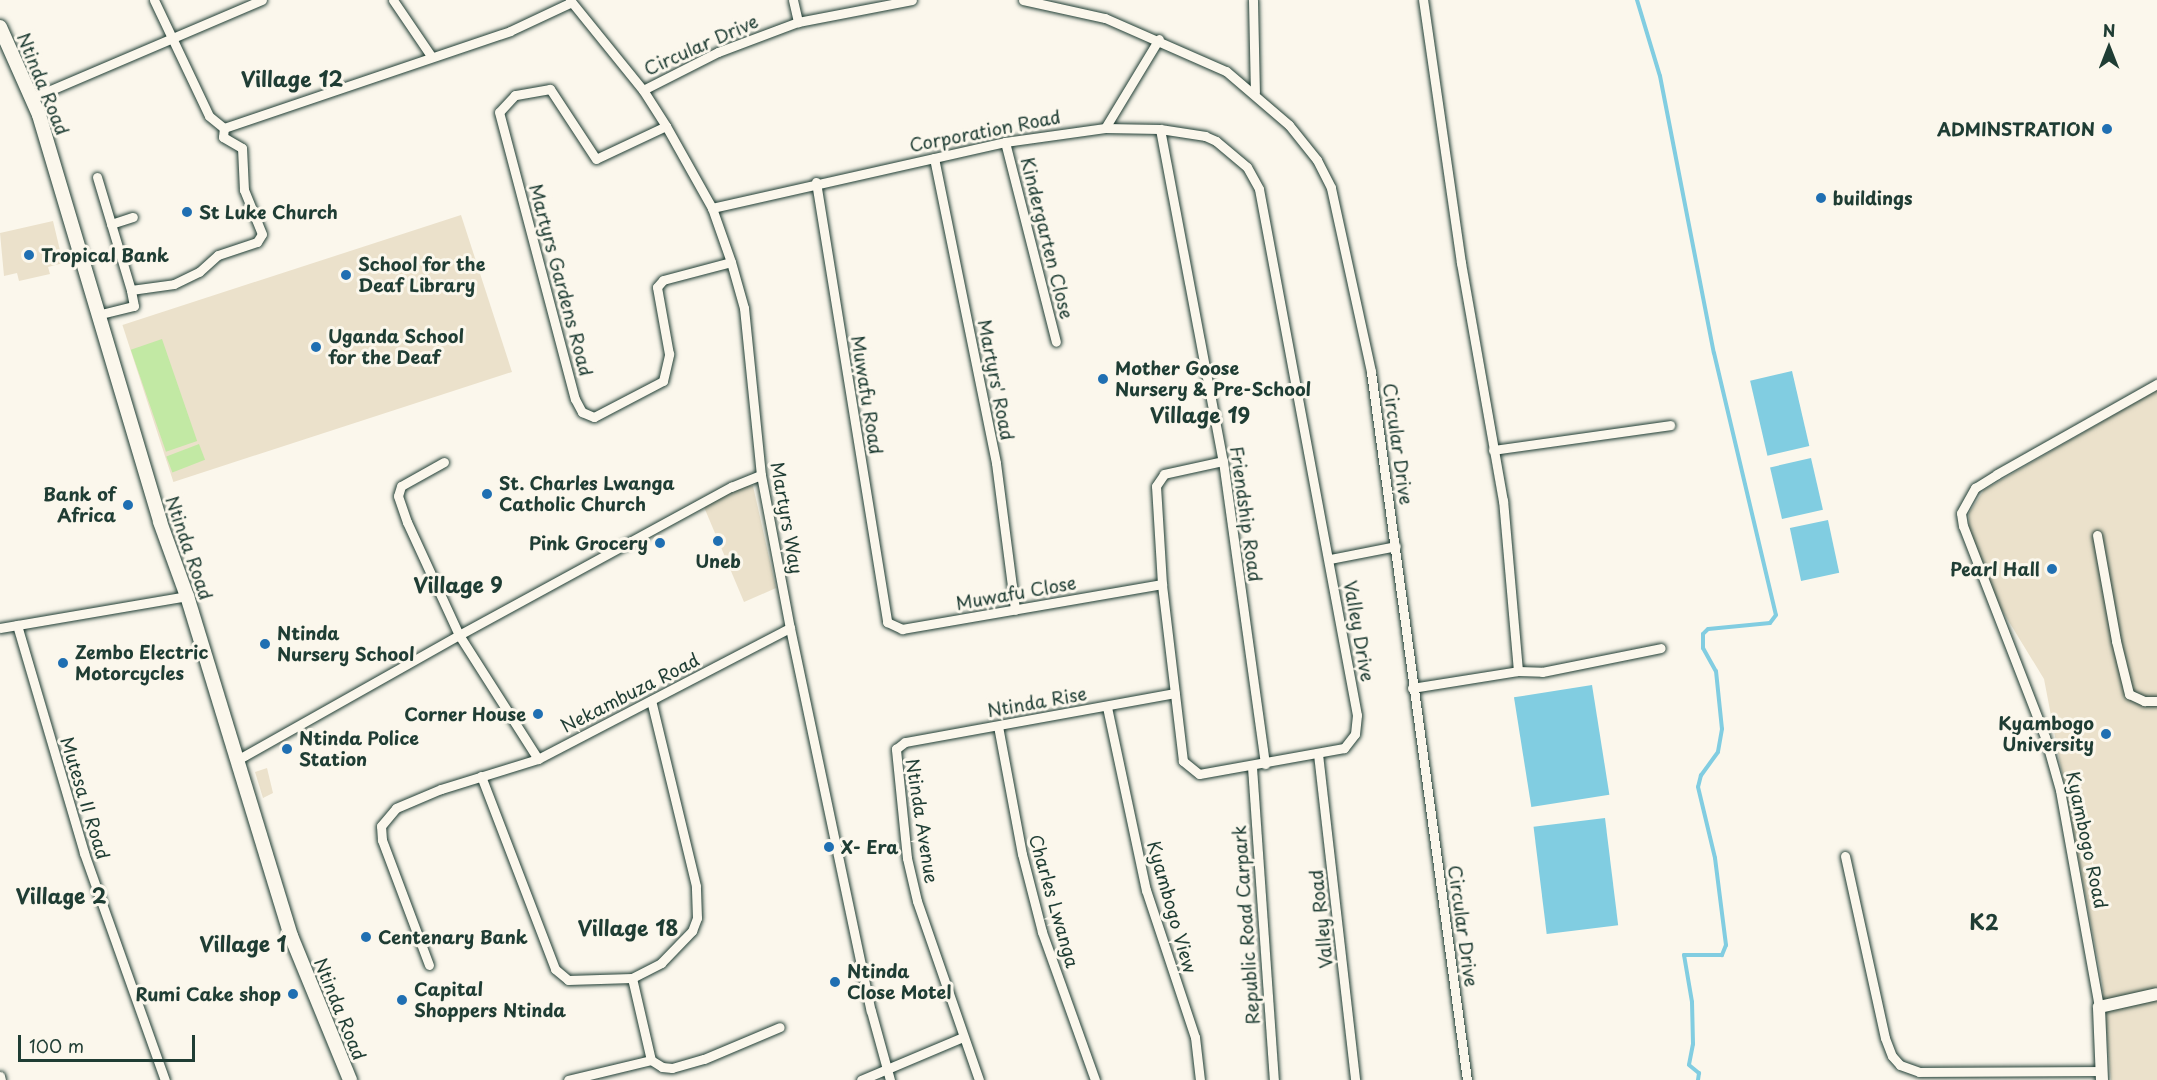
<!DOCTYPE html>
<html>
<head>
<meta charset="utf-8">
<style>
  body { margin:0 }
  #map { position:relative; width:2157px; height:1080px; overflow:hidden; background:#fbf7ec; font-family:"Playpen Sans",sans-serif }
  div>[style] { position:absolute }
  [style*='--x'] { left:calc(var(--x)*1px); top:calc(var(--y)*1px); width:calc(var(--w)*1px); rotate:calc(var(--a)*1deg) }
  .built>* { inset:0; background:#ebe1cb; transform-origin:0 0 }
  .green>* { inset:0; background:#c2e9a4; transform-origin:0 0 }
  .water>* { inset:0; background:#81cde1; transform-origin:0 0 }
  .stream>* { height:4px; margin:-2px; padding:0 2px; transform-origin:2px; border-radius:2px; background:#81cde1 }
  .roads { filter:drop-shadow(0 0 2px #1f3d34) drop-shadow(0 0 2px #1f3d34) }
  .minor>* { height:9px; margin:-4.5px; padding:0 4.5px; transform-origin:4.5px; border-radius:4.5px; background:#fbf7ec }
  .tertiary>* { height:12px; margin:-6px; padding:0 6px; transform-origin:6px; border-radius:6px; background:#fbf7ec }
  .secondary>* { height:14px; margin:-7px; padding:0 7px; transform-origin:7px; border-radius:7px; background:#fbf7ec }
  .dots>* { width:16px; height:16px; translate:-50% -50%; box-sizing:border-box; border:3px solid #fbf7ec; border-radius:50% }
  span { translate:-50% -50%; white-space:nowrap; text-align:center; line-height:1.15; -webkit-text-stroke:6px #fbf7ec; paint-order:stroke }
  .street-label { font-size:18px; color:#1f3d34 }
  .poi-label { font-size:18px; color:#1f3d34; font-weight:700 }
  .right { translate:-100% -50%; text-align:right }
  .left { translate:0 -50%; text-align:left }
  .quarter-label { font-size:21px; color:#1f3d34; font-weight:700 }
  .north { position:absolute; left:2079px; top:18px; width:60px; height:60px; -webkit-text-stroke:4px #fbf7ec; paint-order:stroke; rotate:0deg; font-size:16px; font-weight:700; line-height:24px; text-align:center; color:#1f3d34 }
  .north::after { content:''; display:block; margin:auto; width:21px; height:27px; background:#1f3d34; clip-path:polygon(50% 0,100% 100%,50% 72%,0 100%) }
  .scale { position:absolute; left:18px; top:1035px; width:177px; height:27px; box-sizing:border-box; border:3px solid #1f3d34; border-top:0; padding-left:8px; font-size:18px; line-height:21px; white-space:nowrap; color:#1f3d34; -webkit-text-stroke:4px #fbf7ec; paint-order:stroke }
</style>
</head>
<body>
<div id="map">
  <div class="built">
    <i style="left:461px;top:215px;width:165px;height:356px;rotate:72deg"></i>
    <i style="clip-path:polygon(53px 221px,63px 263px,48px 267px,50px 274px,19px 281px,17px 273px,4px 276px,0 233px)"></i>
    <i style="clip-path:polygon(2157px 390px,2157px 1080px,2111px 1080px,2102px 982px,2044px 679px,2000px 607px,1969px 529px,1969px 513px,1984px 490px)"></i>
    <i style="clip-path:polygon(740px 486px,753px 486px,776px 588px,744px 602px,704px 507px)"></i>
    <i style="clip-path:polygon(267px 768px,273px 793px,263px 798px,255px 772px)"></i>
  </div>
  <div class="green">
    <i style="left:162px;top:339px;width:108px;height:33px;rotate:71deg"></i>
    <i style="left:199px;top:444px;width:17px;height:35px;rotate:69deg"></i>
  </div>
  <div class="water">
    <i style="left:1792px;top:371px;width:77px;height:43px;rotate:77deg"></i>
    <i style="left:1811px;top:458px;width:53px;height:42px;rotate:77deg"></i>
    <i style="left:1828px;top:520px;width:54px;height:39px;rotate:78deg"></i>
    <i style="left:1592px;top:685px;width:111px;height:79px;rotate:81deg"></i>
    <i style="left:1605px;top:818px;width:108px;height:72px;rotate:83deg"></i>
  </div>
  <div class="stream">
    <i style="--x:1637;--y:0;--w:79;--a:73.2"></i>
    <i style="--x:1660;--y:76;--w:282;--a:79"></i>
    <i style="--x:1714;--y:353;--w:269;--a:76.7"></i>
    <i style="--x:1776;--y:615;--w:10;--a:127"></i>
    <i style="--x:1770;--y:623;--w:62;--a:174.5"></i>
    <i style="--x:1708;--y:629;--w:7;--a:135"></i>
    <i style="--x:1703;--y:634;--w:14;--a:90"></i>
    <i style="--x:1703;--y:648;--w:26;--a:61"></i>
    <i style="--x:1716;--y:671;--w:58;--a:84.1"></i>
    <i style="--x:1722;--y:729;--w:23;--a:100"></i>
    <i style="--x:1718;--y:752;--w:29;--a:126"></i>
    <i style="--x:1701;--y:775;--w:12;--a:104"></i>
    <i style="--x:1698;--y:787;--w:73;--a:76.5"></i>
    <i style="--x:1715;--y:858;--w:88;--a:82.8"></i>
    <i style="--x:1726;--y:945;--w:11;--a:112"></i>
    <i style="--x:1722;--y:955;--w:38;--a:180"></i>
    <i style="--x:1684;--y:955;--w:48;--a:80.3"></i>
    <i style="--x:1692;--y:1002;--w:42;--a:88.6"></i>
    <i style="--x:1693;--y:1044;--w:21;--a:101"></i>
    <i style="--x:1689;--y:1065;--w:13;--a:39"></i>
    <i style="--x:1699;--y:1073;--w:7;--a:98"></i>
  </div>
  <div class="roads">
    <div class="minor">
      <i style="--x:154;--y:0;--w:128;--a:64.6"></i>
      <i style="--x:209;--y:116;--w:19;--a:39"></i>
      <i style="--x:224;--y:128;--w:302;--a:-18.7"></i>
      <i style="--x:510;--y:31;--w:68;--a:-25.1"></i>
      <i style="--x:393;--y:0;--w:68;--a:55.8"></i>
      <i style="--x:570;--y:0;--w:116;--a:51"></i>
      <i style="--x:643;--y:90;--w:43;--a:57.4"></i>
      <i style="--x:666;--y:126;--w:94;--a:60.7"></i>
      <i style="--x:712;--y:208;--w:57;--a:70.6"></i>
      <i style="--x:731;--y:262;--w:48;--a:74.2"></i>
      <i style="--x:744;--y:308;--w:168;--a:84.2"></i>
      <i style="--x:761;--y:475;--w:156;--a:79.3"></i>
      <i style="--x:790;--y:628;--w:391;--a:78.1"></i>
      <i style="--x:871;--y:1011;--w:72;--a:74.6"></i>
      <i style="--x:793;--y:0;--w:23;--a:77"></i>
      <i style="--x:1023;--y:0;--w:84;--a:12.4"></i>
      <i style="--x:1105;--y:18;--w:132;--a:23.7"></i>
      <i style="--x:1226;--y:71;--w:83;--a:40.6"></i>
      <i style="--x:1289;--y:125;--w:45;--a:51.3"></i>
      <i style="--x:1317;--y:160;--w:31;--a:63"></i>
      <i style="--x:1331;--y:188;--w:188;--a:77.7"></i>
      <i style="--x:1371;--y:372;--w:714;--a:82.28"></i>
      <i style="--x:1253;--y:0;--w:92;--a:88.8"></i>
      <i style="--x:643;--y:90;--w:84;--a:-26.9"></i>
      <i style="--x:718;--y:52;--w:85;--a:-20.6"></i>
      <i style="--x:798;--y:22;--w:116;--a:-10.9"></i>
      <i style="--x:32;--y:98;--w:250;--a:-23.1"></i>
      <i style="--x:666;--y:126;--w:77;--a:154.8"></i>
      <i style="--x:596;--y:159;--w:84;--a:-123.3"></i>
      <i style="--x:550;--y:89;--w:36;--a:170"></i>
      <i style="--x:515;--y:95;--w:23;--a:133"></i>
      <i style="--x:499;--y:112;--w:297;--a:75.2"></i>
      <i style="--x:575;--y:399;--w:15;--a:62"></i>
      <i style="--x:582;--y:412;--w:13;--a:23"></i>
      <i style="--x:594;--y:417;--w:78;--a:-27.6"></i>
      <i style="--x:663;--y:381;--w:28;--a:-77"></i>
      <i style="--x:669;--y:354;--w:68;--a:-100.2"></i>
      <i style="--x:657;--y:287;--w:9;--a:-49"></i>
      <i style="--x:663;--y:280;--w:70;--a:-14.8"></i>
      <i style="--x:1105;--y:128;--w:104;--a:-58.8"></i>
      <i style="--x:1160;--y:129;--w:338;--a:79.3"></i>
      <i style="--x:1223;--y:461;--w:306;--a:82.1"></i>
      <i style="--x:1005;--y:142;--w:206;--a:75.7"></i>
      <i style="--x:934;--y:158;--w:311;--a:78.5"></i>
      <i style="--x:996;--y:463;--w:148;--a:82.6"></i>
      <i style="--x:97;--y:177;--w:118;--a:73.3"></i>
      <i style="--x:816;--y:182;--w:446;--a:80.8"></i>
      <i style="--x:887;--y:622;--w:17;--a:25"></i>
      <i style="--x:902;--y:629;--w:264;--a:-9.8"></i>
      <i style="--x:712;--y:208;--w:300;--a:-12.7"></i>
      <i style="--x:1005;--y:142;--w:101;--a:-8"></i>
      <i style="--x:1105;--y:128;--w:55;--a:1"></i>
      <i style="--x:1160;--y:129;--w:46;--a:8.8"></i>
      <i style="--x:1205;--y:136;--w:12;--a:24"></i>
      <i style="--x:1216;--y:141;--w:40;--a:40"></i>
      <i style="--x:1247;--y:167;--w:25;--a:61"></i>
      <i style="--x:1259;--y:189;--w:535;--a:79.45"></i>
      <i style="--x:1357;--y:715;--w:19;--a:96"></i>
      <i style="--x:1355;--y:734;--w:18;--a:128"></i>
      <i style="--x:1344;--y:748;--w:147;--a:169.8"></i>
      <i style="--x:1199;--y:774;--w:21;--a:-141"></i>
      <i style="--x:1183;--y:761;--w:178;--a:-96.8"></i>
      <i style="--x:1162;--y:584;--w:98;--a:-93.5"></i>
      <i style="--x:1156;--y:486;--w:14;--a:-56"></i>
      <i style="--x:1164;--y:474;--w:60;--a:-12.4"></i>
      <i style="--x:111;--y:224;--w:23;--a:-18"></i>
      <i style="--x:97;--y:315;--w:38;--a:-14"></i>
      <i style="--x:134;--y:306;--w:16;--a:-101"></i>
      <i style="--x:131;--y:290;--w:43;--a:-7.9"></i>
      <i style="--x:174;--y:284;--w:28;--a:-26"></i>
      <i style="--x:199;--y:272;--w:25;--a:-42"></i>
      <i style="--x:218;--y:255;--w:41;--a:-18.4"></i>
      <i style="--x:257;--y:242;--w:9;--a:-58"></i>
      <i style="--x:262;--y:234;--w:48;--a:-112.2"></i>
      <i style="--x:244;--y:190;--w:42;--a:-92.7"></i>
      <i style="--x:242;--y:148;--w:22;--a:-150"></i>
      <i style="--x:223;--y:137;--w:9;--a:-84"></i>
      <i style="--x:1493;--y:450;--w:179;--a:-8"></i>
      <i style="--x:444;--y:462;--w:49;--a:150.8"></i>
      <i style="--x:401;--y:486;--w:10;--a:107"></i>
      <i style="--x:398;--y:496;--w:28;--a:71"></i>
      <i style="--x:407;--y:522;--w:124;--a:65.3"></i>
      <i style="--x:459;--y:635;--w:147;--a:57.5"></i>
      <i style="--x:2097;--y:535;--w:108;--a:79.8"></i>
      <i style="--x:2116;--y:641;--w:55;--a:76.2"></i>
      <i style="--x:2129;--y:694;--w:17;--a:25"></i>
      <i style="--x:2144;--y:701;--w:13;--a:0"></i>
      <i style="--x:1330;--y:559;--w:67;--a:-11.1"></i>
      <i style="--x:17;--y:625;--w:238;--a:73.6"></i>
      <i style="--x:84;--y:853;--w:241;--a:70.4"></i>
      <i style="--x:0;--y:628;--w:190;--a:-9.7"></i>
      <i style="--x:1518;--y:671;--w:24;--a:2"></i>
      <i style="--x:1542;--y:672;--w:121;--a:-11.4"></i>
      <i style="--x:1412;--y:688;--w:107;--a:-9.1"></i>
      <i style="--x:1518;--y:671;--w:171;--a:-95"></i>
      <i style="--x:1503;--y:501;--w:242;--a:-100"></i>
      <i style="--x:1461;--y:263;--w:266;--a:-98.2"></i>
      <i style="--x:1107;--y:707;--w:187;--a:78"></i>
      <i style="--x:1146;--y:890;--w:155;--a:71.6"></i>
      <i style="--x:1195;--y:1037;--w:43;--a:83.4"></i>
      <i style="--x:998;--y:726;--w:130;--a:79.4"></i>
      <i style="--x:1022;--y:854;--w:81;--a:75.6"></i>
      <i style="--x:1042;--y:932;--w:157;--a:70.3"></i>
      <i style="--x:1318;--y:754;--w:328;--a:83.5"></i>
      <i style="--x:237;--y:760;--w:255;--a:-29.4"></i>
      <i style="--x:459;--y:635;--w:310;--a:-28.6"></i>
      <i style="--x:731;--y:487;--w:32;--a:-22"></i>
      <i style="--x:1252;--y:767;--w:314;--a:86"></i>
      <i style="--x:481;--y:776;--w:207;--a:69"></i>
      <i style="--x:555;--y:969;--w:17;--a:40"></i>
      <i style="--x:568;--y:980;--w:64;--a:-1.8"></i>
      <i style="--x:632;--y:978;--w:33;--a:-27"></i>
      <i style="--x:661;--y:963;--w:45;--a:-45.9"></i>
      <i style="--x:692;--y:931;--w:14;--a:-69"></i>
      <i style="--x:697;--y:918;--w:32;--a:-92"></i>
      <i style="--x:696;--y:886;--w:191;--a:-103.6"></i>
      <i style="--x:1845;--y:856;--w:186;--a:77.6"></i>
      <i style="--x:1885;--y:1038;--w:19;--a:69"></i>
      <i style="--x:1892;--y:1056;--w:12;--a:48"></i>
      <i style="--x:1900;--y:1065;--w:20;--a:20"></i>
      <i style="--x:1919;--y:1072;--w:183;--a:-0.3"></i>
      <i style="--x:429;--y:965;--w:134;--a:-110.6"></i>
      <i style="--x:382;--y:840;--w:14;--a:-94"></i>
      <i style="--x:381;--y:826;--w:23;--a:-50"></i>
      <i style="--x:396;--y:808;--w:49;--a:-22.9"></i>
      <i style="--x:441;--y:789;--w:102;--a:-17.2"></i>
      <i style="--x:538;--y:759;--w:284;--a:-27.5"></i>
      <i style="--x:632;--y:978;--w:84;--a:77"></i>
      <i style="--x:651;--y:1060;--w:13;--a:32"></i>
      <i style="--x:662;--y:1067;--w:10;--a:6"></i>
      <i style="--x:672;--y:1068;--w:33;--a:-16"></i>
      <i style="--x:704;--y:1059;--w:82;--a:-22.8"></i>
      <i style="--x:2099;--y:1007;--w:220;--a:-100.2"></i>
      <i style="--x:2060;--y:790;--w:55;--a:-105.8"></i>
      <i style="--x:2045;--y:737;--w:226;--a:-111.2"></i>
      <i style="--x:1963;--y:526;--w:13;--a:-99"></i>
      <i style="--x:1961;--y:513;--w:29;--a:-61"></i>
      <i style="--x:1975;--y:488;--w:26;--a:-32"></i>
      <i style="--x:1997;--y:474;--w:184;--a:-29.4"></i>
      <i style="--x:0;--y:1076;--w:4;--a:76"></i>
      <i style="--x:568;--y:1080;--w:85;--a:-13.5"></i>
      <i style="--x:861;--y:1080;--w:111;--a:-22.9"></i>
      <i style="--x:979;--y:1080;--w:189;--a:-109.1"></i>
      <i style="--x:917;--y:901;--w:44;--a:-103.1"></i>
      <i style="--x:907;--y:858;--w:110;--a:-95.8"></i>
      <i style="--x:896;--y:749;--w:11;--a:-38"></i>
      <i style="--x:905;--y:742;--w:274;--a:-10.3"></i>
    </div>
    <div class="tertiary">
      <i style="--x:2102;--y:1080;--w:73;--a:-92.4"></i>
      <i style="--x:2099;--y:1007;--w:59;--a:-12.6"></i>
    </div>
    <div class="secondary">
      <i style="--x:0;--y:27;--w:96;--a:66.1"></i>
      <i style="--x:39;--y:115;--w:425;--a:73.4"></i>
      <i style="--x:160;--y:522;--w:79;--a:70"></i>
      <i style="--x:187;--y:596;--w:356;--a:73"></i>
      <i style="--x:291;--y:936;--w:156;--a:67.7"></i>
    </div>
  </div>
  <div class="dots">
    <i style="left:2107px;top:129px;background:#1f6fb2"></i>
    <i style="left:1821px;top:198px;background:#1f6fb2"></i>
    <i style="left:187px;top:212px;background:#1f6fb2"></i>
    <i style="left:29px;top:255px;background:#1f6fb2"></i>
    <i style="left:346px;top:275px;background:#1f6fb2"></i>
    <i style="left:316px;top:347px;background:#1f6fb2"></i>
    <i style="left:1103px;top:379px;background:#1f6fb2"></i>
    <i style="left:487px;top:494px;background:#1f6fb2"></i>
    <i style="left:128px;top:505px;background:#1f6fb2"></i>
    <i style="left:718px;top:541px;background:#1f6fb2"></i>
    <i style="left:660px;top:543px;background:#1f6fb2"></i>
    <i style="left:2052px;top:569px;background:#1f6fb2"></i>
    <i style="left:265px;top:644px;background:#1f6fb2"></i>
    <i style="left:63px;top:663px;background:#1f6fb2"></i>
    <i style="left:538px;top:714px;background:#1f6fb2"></i>
    <i style="left:2106px;top:734px;background:#1f6fb2"></i>
    <i style="left:287px;top:749px;background:#1f6fb2"></i>
    <i style="left:829px;top:847px;background:#1f6fb2"></i>
    <i style="left:366px;top:937px;background:#1f6fb2"></i>
    <i style="left:835px;top:982px;background:#1f6fb2"></i>
    <i style="left:293px;top:994px;background:#1f6fb2"></i>
    <i style="left:402px;top:1000px;background:#1f6fb2"></i>
  </div>
  <div class="street-label">
    <span style="left:701px;top:45px;rotate:-24deg">Circular Drive</span>
    <span style="left:43px;top:84px;rotate:68deg">Ntinda Road</span>
    <span style="left:985px;top:131px;rotate:-11deg">Corporation Road</span>
    <span style="left:1047px;top:238px;rotate:76deg">Kindergarten Close</span>
    <span style="left:561px;top:280px;rotate:75deg">Martyrs Gardens Road</span>
    <span style="left:996px;top:380px;rotate:79deg">Martyrs' Road</span>
    <span style="left:867px;top:395px;rotate:81deg">Muwafu Road</span>
    <span style="left:1398px;top:444px;rotate:82deg">Circular Drive</span>
    <span style="left:1246px;top:514px;rotate:82deg">Friendship Road</span>
    <span style="left:787px;top:518px;rotate:80deg">Martyrs Way</span>
    <span style="left:189px;top:548px;rotate:71deg">Ntinda Road</span>
    <span style="left:1016px;top:593px;rotate:-10deg">Muwafu Close</span>
    <span style="left:1359px;top:631px;rotate:80deg">Valley Drive</span>
    <span style="left:630px;top:693px;rotate:-27deg">Nekambuza Road</span>
    <span style="left:1037px;top:702px;rotate:-10deg">Ntinda Rise</span>
    <span style="left:85px;top:798px;rotate:73deg">Mutesa II Road</span>
    <span style="left:922px;top:821px;rotate:81deg">Ntinda Avenue</span>
    <span style="left:2087px;top:840px;rotate:78deg">Kyambogo Road</span>
    <span style="left:1054px;top:901px;rotate:74deg">Charles Lwanga</span>
    <span style="left:1172px;top:907px;rotate:74deg">Kyambogo View</span>
    <span style="left:1321px;top:919px;rotate:-96deg">Valley Road</span>
    <span style="left:1246px;top:925px;rotate:-94deg">Republic Road Carpark</span>
    <span style="left:1463px;top:926px;rotate:82deg">Circular Drive</span>
    <span style="left:340px;top:1009px;rotate:68deg">Ntinda Road</span>
  </div>
  <div class="poi-label">
    <span class="right" style="left:2095px;top:129px">ADMINSTRATION</span>
    <span class="left" style="left:1833px;top:198px">buildings</span>
    <span class="left" style="left:199px;top:212px">St Luke Church</span>
    <span class="left" style="left:41px;top:255px">Tropical Bank</span>
    <span class="left" style="left:358px;top:275px">School for the<br>Deaf Library</span>
    <span class="left" style="left:328px;top:347px">Uganda School<br>for the Deaf</span>
    <span class="left" style="left:1115px;top:379px">Mother Goose<br>Nursery &amp; Pre-School</span>
    <span class="left" style="left:499px;top:494px">St. Charles Lwanga<br>Catholic Church</span>
    <span class="right" style="left:116px;top:505px">Bank of<br>Africa</span>
    <span class="right" style="left:648px;top:543px">Pink Grocery</span>
    <span style="left:718px;top:561px">Uneb</span>
    <span class="right" style="left:2040px;top:569px">Pearl Hall</span>
    <span class="left" style="left:277px;top:644px">Ntinda<br>Nursery School</span>
    <span class="left" style="left:75px;top:663px">Zembo Electric<br>Motorcycles</span>
    <span class="right" style="left:526px;top:714px">Corner House</span>
    <span class="right" style="left:2094px;top:734px">Kyambogo<br>University</span>
    <span class="left" style="left:299px;top:749px">Ntinda Police<br>Station</span>
    <span class="left" style="left:841px;top:847px">X- Era</span>
    <span class="left" style="left:378px;top:937px">Centenary Bank</span>
    <span class="left" style="left:847px;top:982px">Ntinda<br>Close Motel</span>
    <span class="left" style="left:414px;top:1000px">Capital<br>Shoppers Ntinda</span>
    <span class="right" style="left:281px;top:994px">Rumi Cake shop</span>
  </div>
  <div class="quarter-label">
    <span style="left:292px;top:78px">Village 12</span>
    <span style="left:1200px;top:414px">Village 19</span>
    <span style="left:458px;top:584px">Village 9</span>
    <span style="left:61px;top:895px">Village 2</span>
    <span style="left:1984px;top:921px">K2</span>
    <span style="left:628px;top:927px">Village 18</span>
    <span style="left:243px;top:943px">Village 1</span>
  </div>
  <div class="north">N</div>
  <div class="scale">100 m</div>
</div>
</body>
</html>
